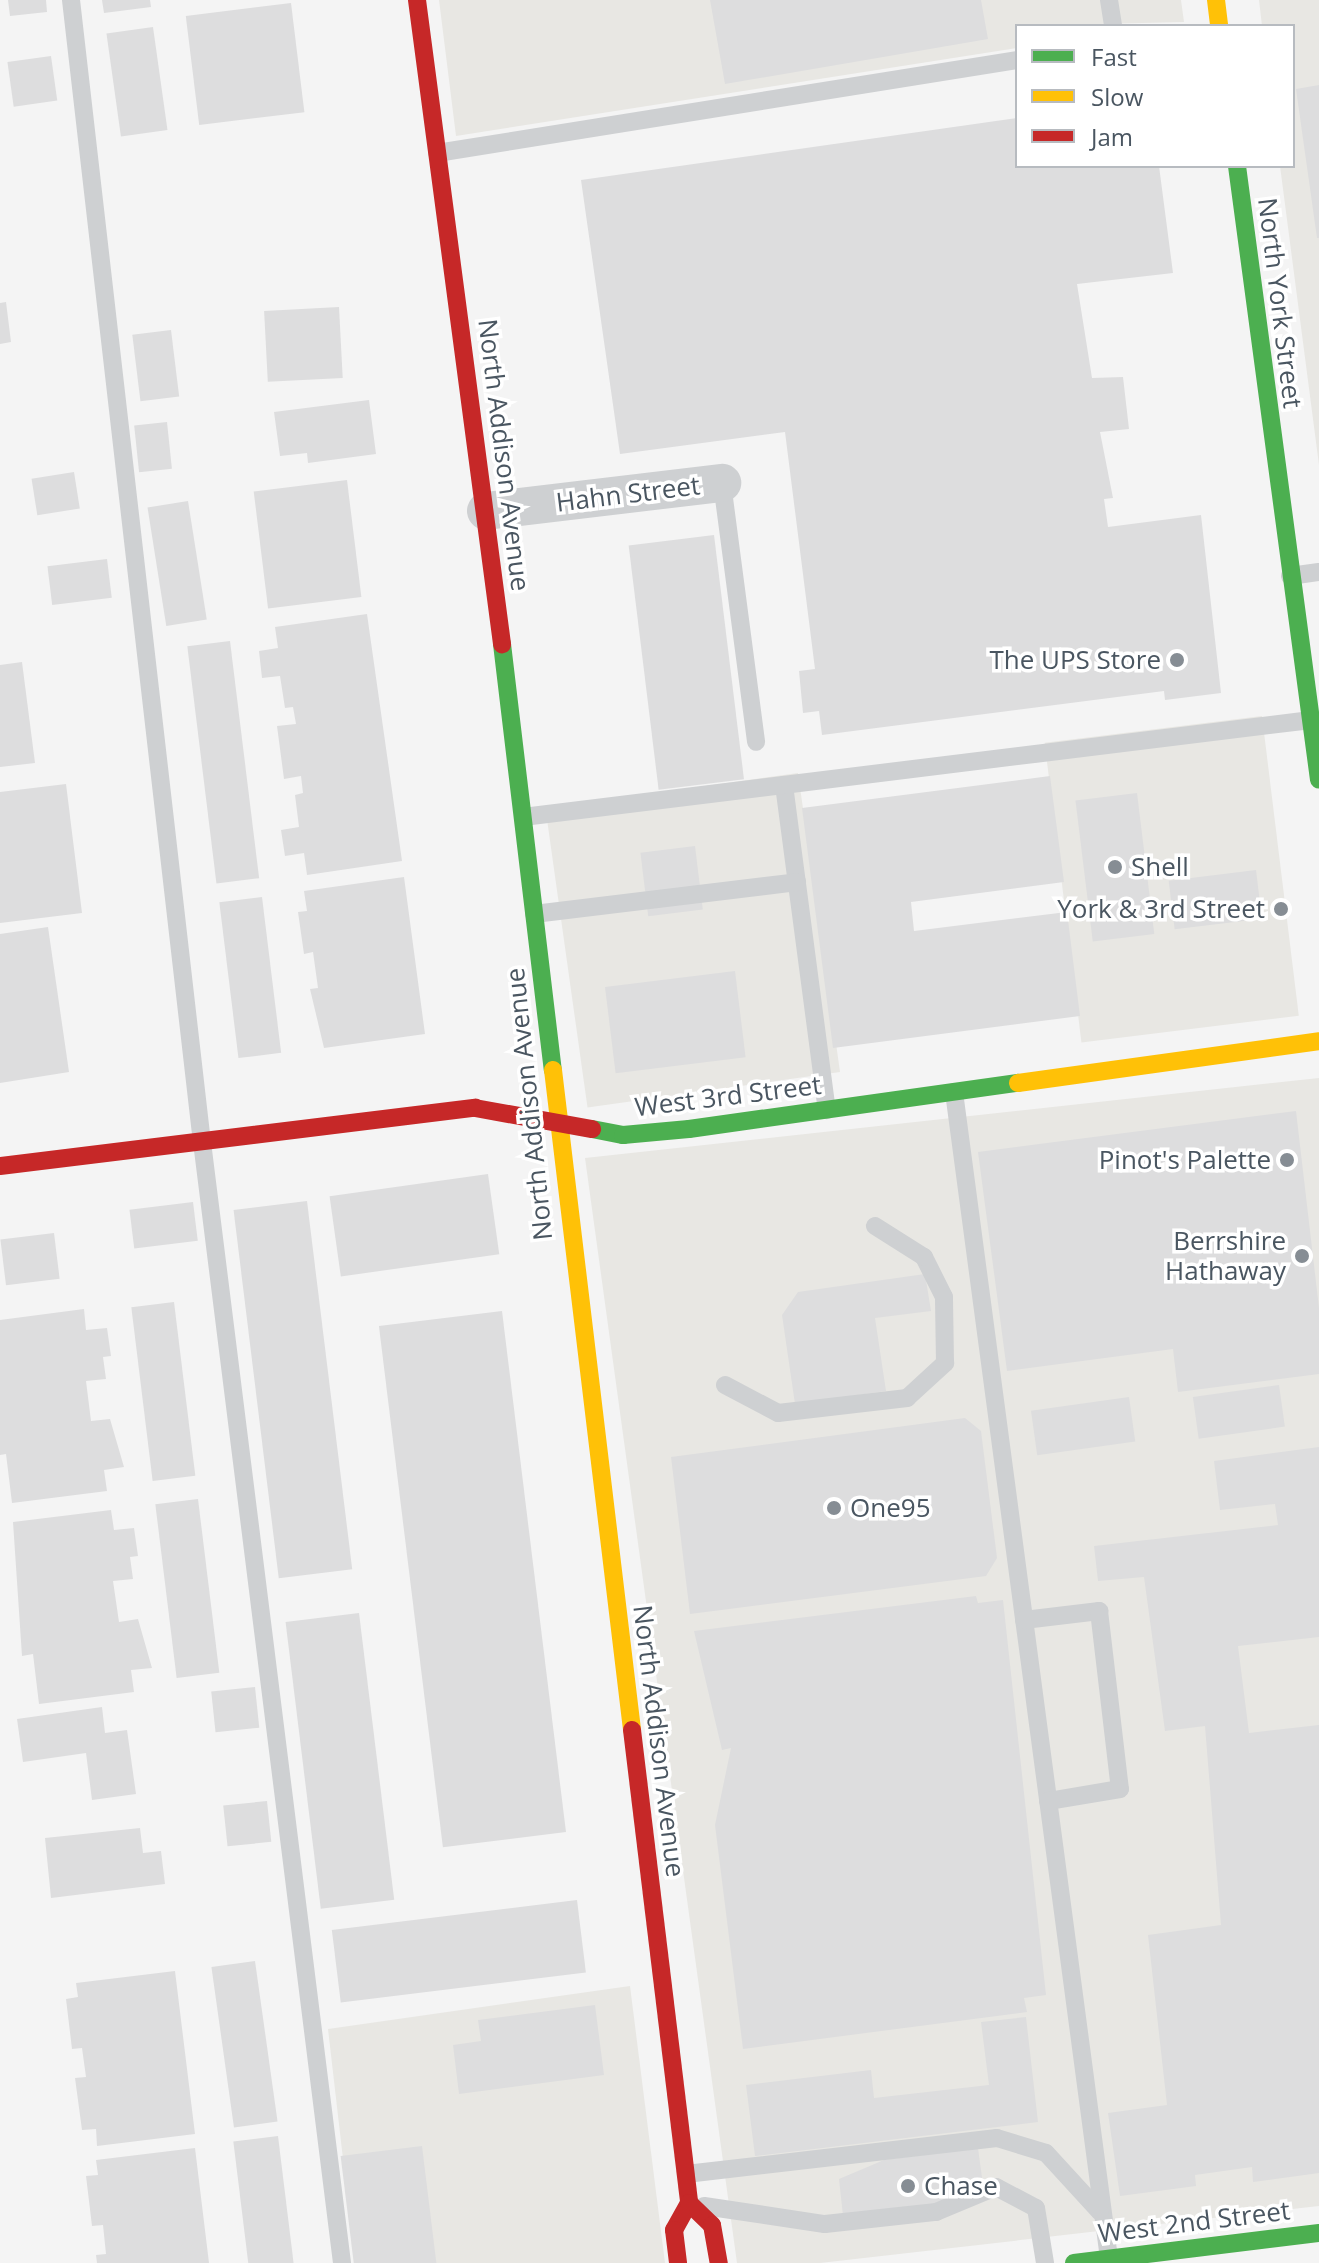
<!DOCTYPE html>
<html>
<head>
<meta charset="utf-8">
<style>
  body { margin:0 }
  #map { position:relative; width:1319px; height:2263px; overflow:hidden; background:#f4f4f4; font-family:"Open Sans",sans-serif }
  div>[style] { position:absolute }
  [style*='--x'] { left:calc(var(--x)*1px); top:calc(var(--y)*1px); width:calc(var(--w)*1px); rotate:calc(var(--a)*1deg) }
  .commercial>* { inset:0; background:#e8e7e3; transform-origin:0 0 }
  .building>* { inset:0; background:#ddddde; transform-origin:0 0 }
  .lane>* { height:18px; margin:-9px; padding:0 9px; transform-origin:9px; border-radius:9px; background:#ced0d2 }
  .street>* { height:38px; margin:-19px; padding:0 19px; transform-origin:19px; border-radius:19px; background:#ced0d2 }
  .fast>* { height:18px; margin:-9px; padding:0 9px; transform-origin:9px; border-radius:9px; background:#4caf50 }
  .slow>* { height:18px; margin:-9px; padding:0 9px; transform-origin:9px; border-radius:9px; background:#ffc107 }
  .jam>* { height:18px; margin:-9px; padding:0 9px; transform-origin:9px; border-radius:9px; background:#c62828 }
  .dots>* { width:22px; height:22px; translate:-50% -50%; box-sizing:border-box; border:4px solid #fff; border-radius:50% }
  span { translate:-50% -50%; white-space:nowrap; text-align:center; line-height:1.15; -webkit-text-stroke:7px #fff; paint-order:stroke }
  .street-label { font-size:26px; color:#4a5661 }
  .poi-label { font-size:26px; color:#4a5661 }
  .right { translate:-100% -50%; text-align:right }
  .left { translate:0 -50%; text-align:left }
  .legend { position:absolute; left:1015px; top:24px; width:280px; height:144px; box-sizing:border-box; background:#fff; border:2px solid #b7bbc0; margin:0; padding:10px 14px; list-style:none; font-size:24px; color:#4a5661 }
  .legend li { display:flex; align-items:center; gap:16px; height:40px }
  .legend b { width:40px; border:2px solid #b7bbc0 }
</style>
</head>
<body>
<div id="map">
  <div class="commercial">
    <i style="clip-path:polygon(439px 0,1181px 0,1184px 22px,1017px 26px,1017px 48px,456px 136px)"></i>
    <i style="clip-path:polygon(1259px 0,1319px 0,1319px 465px,1280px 166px,1293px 166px,1293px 26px,1262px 26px)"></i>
    <i style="left:1262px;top:716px;width:302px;height:219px;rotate:83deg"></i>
    <i style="left:798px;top:773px;width:302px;height:255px;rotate:82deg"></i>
    <i style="clip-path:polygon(1319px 1078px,1319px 2206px,820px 2263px,737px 2263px,585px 1158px)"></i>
    <i style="clip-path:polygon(630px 1986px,665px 2263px,355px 2263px,328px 2029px)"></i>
  </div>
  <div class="building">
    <i style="clip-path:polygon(8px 0,46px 0,47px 12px,10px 16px)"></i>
    <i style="clip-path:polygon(102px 0,150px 0,151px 7px,104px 13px)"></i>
    <i style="clip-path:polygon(710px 0,981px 0,988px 39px,725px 84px)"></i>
    <i style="left:291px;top:3px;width:110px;height:106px;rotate:83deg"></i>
    <i style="left:153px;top:27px;width:104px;height:47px;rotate:82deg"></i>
    <i style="left:51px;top:56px;width:45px;height:44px;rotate:82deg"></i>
    <i style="clip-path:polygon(1319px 85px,1319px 238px,1317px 238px,1296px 89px)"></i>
    <i style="clip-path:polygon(1017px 118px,1017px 166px,1159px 166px,1173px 273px,1077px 284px,1092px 378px,1123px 377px,1129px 429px,1100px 432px,1113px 498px,1104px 499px,1108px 527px,1201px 515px,1221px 693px,1165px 700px,1164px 691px,822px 735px,819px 711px,803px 713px,799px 671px,815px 669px,785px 432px,620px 454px,581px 180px)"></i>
    <i style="clip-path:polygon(6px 302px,11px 342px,0 344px,0 303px)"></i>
    <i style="left:339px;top:307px;width:71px;height:75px;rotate:87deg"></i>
    <i style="left:171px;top:330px;width:67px;height:39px;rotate:83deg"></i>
    <i style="clip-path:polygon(369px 400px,376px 454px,308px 463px,307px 453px,280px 456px,274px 412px)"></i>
    <i style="left:167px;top:422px;width:47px;height:33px;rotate:84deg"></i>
    <i style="left:74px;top:472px;width:37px;height:43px;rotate:81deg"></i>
    <i style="left:347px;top:480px;width:118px;height:94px;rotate:83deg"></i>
    <i style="left:188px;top:501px;width:120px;height:41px;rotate:81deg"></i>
    <i style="left:714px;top:535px;width:246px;height:86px;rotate:83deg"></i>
    <i style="left:107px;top:559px;width:39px;height:60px;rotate:83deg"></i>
    <i style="clip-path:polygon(367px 614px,402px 861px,307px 875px,304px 853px,285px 856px,281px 830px,299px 827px,295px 795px,303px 793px,301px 776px,284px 779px,277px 726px,296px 724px,293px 707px,285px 708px,280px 676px,262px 678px,259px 651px,278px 648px,275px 627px)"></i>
    <i style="left:230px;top:641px;width:239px;height:43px;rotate:83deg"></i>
    <i style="clip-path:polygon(22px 662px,35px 763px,0 767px,0 665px)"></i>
    <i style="clip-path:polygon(1050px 776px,1064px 882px,911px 902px,914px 931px,1067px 912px,1080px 1016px,833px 1048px,802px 808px)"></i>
    <i style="clip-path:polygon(66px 784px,82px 913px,0 923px,0 792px)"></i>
    <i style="left:1137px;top:793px;width:142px;height:62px;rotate:83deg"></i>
    <i style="left:695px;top:846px;width:64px;height:55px;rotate:83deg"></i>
    <i style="left:1256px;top:870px;width:49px;height:88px;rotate:83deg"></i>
    <i style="clip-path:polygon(404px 877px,425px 1034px,324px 1048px,310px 989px,318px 988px,313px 952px,304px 954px,298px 912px,307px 911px,304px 891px)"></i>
    <i style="left:262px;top:897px;width:157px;height:43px;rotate:83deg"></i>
    <i style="clip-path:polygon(48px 927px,69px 1072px,0 1083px,0 934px)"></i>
    <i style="left:735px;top:971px;width:87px;height:131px;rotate:83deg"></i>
    <i style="clip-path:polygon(1296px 1111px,1319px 1308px,1319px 1374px,1178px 1392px,1173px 1349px,1007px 1371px,978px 1152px)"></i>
    <i style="left:488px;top:1174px;width:81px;height:160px;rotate:82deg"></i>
    <i style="left:307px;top:1201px;width:371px;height:74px;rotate:83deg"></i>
    <i style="left:193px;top:1202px;width:39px;height:64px;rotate:83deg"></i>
    <i style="left:54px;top:1233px;width:46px;height:54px;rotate:83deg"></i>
    <i style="clip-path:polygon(925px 1274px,931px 1311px,875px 1318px,886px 1391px,795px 1404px,782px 1315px,798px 1292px)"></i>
    <i style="left:174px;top:1302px;width:175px;height:43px;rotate:83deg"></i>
    <i style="clip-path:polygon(84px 1309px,86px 1330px,107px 1328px,111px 1356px,103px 1357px,106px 1379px,86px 1381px,91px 1421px,110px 1419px,124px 1467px,104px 1470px,107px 1491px,12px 1503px,6px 1454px,0 1455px,0 1320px)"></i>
    <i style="left:502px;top:1311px;width:525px;height:124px;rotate:83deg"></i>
    <i style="left:1279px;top:1385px;width:42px;height:87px;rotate:82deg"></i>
    <i style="left:1129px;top:1397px;width:45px;height:99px;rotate:82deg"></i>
    <i style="clip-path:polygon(965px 1418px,981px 1431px,997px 1558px,986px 1576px,690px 1614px,671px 1457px)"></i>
    <i style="clip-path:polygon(1319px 1447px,1319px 1637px,1238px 1646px,1249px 1733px,1319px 1725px,1319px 2173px,1253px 2182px,1252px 2167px,1195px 2175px,1196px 2186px,1120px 2196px,1108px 2113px,1167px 2105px,1148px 1935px,1221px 1925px,1205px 1726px,1165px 1731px,1144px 1577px,1098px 1581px,1094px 1546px,1278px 1525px,1275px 1504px,1220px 1510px,1214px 1461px)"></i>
    <i style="left:198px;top:1499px;width:175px;height:43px;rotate:83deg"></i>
    <i style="clip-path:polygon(111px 1510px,114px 1530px,134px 1528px,138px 1556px,130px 1557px,133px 1579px,113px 1581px,119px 1622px,138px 1619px,152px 1668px,131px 1670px,134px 1692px,39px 1704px,33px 1654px,22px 1656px,13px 1522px)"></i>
    <i style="clip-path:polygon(976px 1596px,978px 1603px,1003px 1600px,1046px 1995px,1024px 1998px,1027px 2012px,743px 2049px,715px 1825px,731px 1748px,722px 1750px,694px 1631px)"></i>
    <i style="left:359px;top:1613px;width:289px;height:74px;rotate:83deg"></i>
    <i style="left:255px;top:1687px;width:41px;height:44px;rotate:84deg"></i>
    <i style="clip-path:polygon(102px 1707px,105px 1733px,127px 1730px,136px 1794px,92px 1800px,86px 1753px,23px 1762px,17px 1719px)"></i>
    <i style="left:267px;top:1801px;width:41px;height:44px;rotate:84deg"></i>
    <i style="clip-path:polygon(140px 1828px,143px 1853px,161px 1851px,165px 1884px,51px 1898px,45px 1838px)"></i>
    <i style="left:577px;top:1900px;width:73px;height:247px;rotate:83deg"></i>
    <i style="left:255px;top:1961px;width:162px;height:44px;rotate:82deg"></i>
    <i style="clip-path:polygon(175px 1971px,195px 2134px,97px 2146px,96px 2129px,82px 2130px,75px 2078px,86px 2077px,82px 2048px,72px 2049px,66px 1999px,78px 1997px,76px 1983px)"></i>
    <i style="clip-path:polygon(595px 2005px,604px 2075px,459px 2094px,453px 2045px,481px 2041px,478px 2020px)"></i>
    <i style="clip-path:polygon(1026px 2017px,1038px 2122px,755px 2156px,746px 2085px,871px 2070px,874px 2098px,989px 2085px,981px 2022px)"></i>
    <i style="left:278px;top:2136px;width:128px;height:45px;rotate:83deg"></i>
    <i style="left:422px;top:2146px;width:118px;height:82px;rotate:83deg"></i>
    <i style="clip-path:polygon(195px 2148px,209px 2263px,97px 2263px,96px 2255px,106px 2254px,103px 2225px,92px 2226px,86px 2176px,98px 2175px,96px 2160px)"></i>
    <i style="clip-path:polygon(978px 2148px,983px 2185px,939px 2204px,843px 2216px,839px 2179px,884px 2160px)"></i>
  </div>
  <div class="lane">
    <i style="--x:71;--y:0;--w:1149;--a:83.46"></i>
    <i style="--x:202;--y:1142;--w:1130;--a:82.88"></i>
    <i style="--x:1109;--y:0;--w:26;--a:81"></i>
    <i style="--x:437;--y:153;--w:587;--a:-9.11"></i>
    <i style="--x:722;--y:483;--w:261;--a:82.5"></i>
    <i style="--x:1290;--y:576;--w:29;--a:-8"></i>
    <i style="--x:784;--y:785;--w:328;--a:82.5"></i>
    <i style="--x:523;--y:817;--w:794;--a:-7.02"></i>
    <i style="--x:534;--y:914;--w:265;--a:-6.9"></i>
    <i style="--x:954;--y:1092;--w:1177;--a:82.43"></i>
    <i style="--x:725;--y:1385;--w:60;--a:27.8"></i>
    <i style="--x:778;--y:1413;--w:130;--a:-6.6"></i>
    <i style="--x:907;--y:1398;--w:52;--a:-42.6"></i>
    <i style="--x:945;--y:1363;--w:66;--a:-90.9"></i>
    <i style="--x:944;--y:1297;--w:45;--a:-116.6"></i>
    <i style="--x:924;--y:1257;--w:58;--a:-147.7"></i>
    <i style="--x:1024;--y:1620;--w:76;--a:-6.8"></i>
    <i style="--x:1099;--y:1611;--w:179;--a:83.3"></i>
    <i style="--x:1120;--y:1789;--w:73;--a:170.5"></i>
    <i style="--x:686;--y:2174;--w:313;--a:-6.6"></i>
    <i style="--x:997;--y:2138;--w:51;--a:17"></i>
    <i style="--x:1046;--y:2153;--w:80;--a:47.5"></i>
    <i style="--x:704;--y:2206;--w:122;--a:8.5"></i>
    <i style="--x:825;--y:2224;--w:112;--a:-6.2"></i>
    <i style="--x:936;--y:2212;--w:65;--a:-22.6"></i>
    <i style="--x:996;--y:2187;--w:45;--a:27.7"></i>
    <i style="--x:1036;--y:2208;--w:56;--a:80.7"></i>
  </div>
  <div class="street">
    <i style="--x:486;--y:511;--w:238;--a:-6.8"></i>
  </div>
  <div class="fast">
    <i style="--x:1237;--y:166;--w:619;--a:82.39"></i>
    <i style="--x:502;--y:644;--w:429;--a:83.2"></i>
    <i style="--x:592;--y:1129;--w:32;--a:11"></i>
    <i style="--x:623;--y:1135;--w:66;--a:-5.2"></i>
    <i style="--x:689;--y:1129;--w:332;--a:-8"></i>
    <i style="--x:1074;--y:2263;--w:247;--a:-7"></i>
  </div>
  <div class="slow">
    <i style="--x:1216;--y:0;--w:26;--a:83"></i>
    <i style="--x:553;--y:1070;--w:665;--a:83.17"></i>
    <i style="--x:1018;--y:1083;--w:304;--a:-7.9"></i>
  </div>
  <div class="jam">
    <i style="--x:417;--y:0;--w:650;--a:82.48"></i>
    <i style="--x:0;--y:1166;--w:479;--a:-7"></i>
    <i style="--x:475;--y:1108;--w:119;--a:10.2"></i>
    <i style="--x:632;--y:1730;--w:476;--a:83.1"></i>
    <i style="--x:689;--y:2203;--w:31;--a:119"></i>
    <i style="--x:674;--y:2230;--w:33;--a:83"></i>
    <i style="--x:689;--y:2203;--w:32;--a:44"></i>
    <i style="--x:712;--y:2225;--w:39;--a:80"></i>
  </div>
  <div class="dots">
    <i style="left:1177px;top:660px;background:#868d94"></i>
    <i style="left:1115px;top:867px;background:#868d94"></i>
    <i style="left:1281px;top:909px;background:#868d94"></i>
    <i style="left:1287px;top:1160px;background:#868d94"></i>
    <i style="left:1302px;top:1256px;background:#868d94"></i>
    <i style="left:834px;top:1508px;background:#868d94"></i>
    <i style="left:908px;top:2186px;background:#868d94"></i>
  </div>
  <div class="street-label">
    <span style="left:1280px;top:303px;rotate:83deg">North York Street</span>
    <span style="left:504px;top:455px;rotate:83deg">North Addison Avenue</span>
    <span style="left:628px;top:494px;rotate:-7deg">Hahn Street</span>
    <span style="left:728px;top:1096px;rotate:-7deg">West 3rd Street</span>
    <span style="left:529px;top:1104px;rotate:-96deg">North Addison Avenue</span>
    <span style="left:659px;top:1741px;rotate:83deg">North Addison Avenue</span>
    <span style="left:1194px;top:2222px;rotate:-7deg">West 2nd Street</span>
  </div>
  <div class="poi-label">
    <span class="right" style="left:1161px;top:660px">The UPS Store</span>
    <span class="left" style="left:1131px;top:867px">Shell</span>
    <span class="right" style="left:1265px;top:909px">York &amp; 3rd Street</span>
    <span class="right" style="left:1271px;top:1160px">Pinot's Palette</span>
    <span class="right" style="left:1286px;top:1256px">Berrshire<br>Hathaway</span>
    <span class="left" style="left:850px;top:1508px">One95</span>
    <span class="left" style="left:924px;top:2186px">Chase</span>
  </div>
  <ul class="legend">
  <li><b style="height:10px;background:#4caf50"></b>Fast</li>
  <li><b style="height:10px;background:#ffc107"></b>Slow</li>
  <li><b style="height:10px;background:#c62828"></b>Jam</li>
  </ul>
</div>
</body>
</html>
